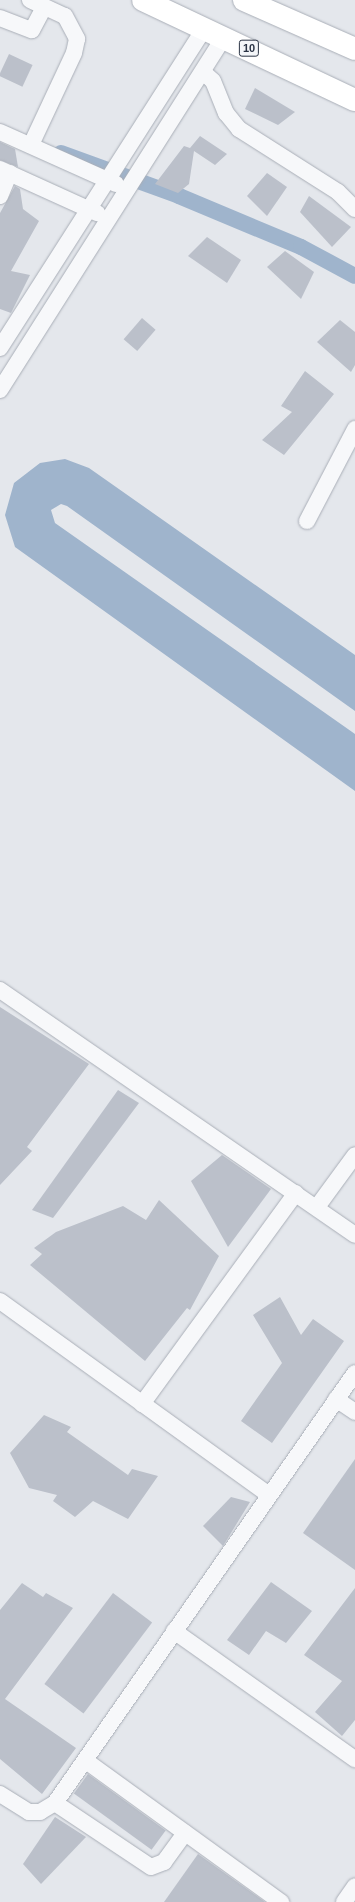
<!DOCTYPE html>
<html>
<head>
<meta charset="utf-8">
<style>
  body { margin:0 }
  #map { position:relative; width:355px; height:1902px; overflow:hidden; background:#e4e7ec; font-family:Helvetica,sans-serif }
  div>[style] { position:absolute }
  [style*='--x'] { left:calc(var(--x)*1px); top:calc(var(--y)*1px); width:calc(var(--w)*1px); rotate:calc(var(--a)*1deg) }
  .water>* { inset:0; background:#9fb4cc }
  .canal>* { height:16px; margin:-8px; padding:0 8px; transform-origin:8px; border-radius:8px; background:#9fb4cc }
  .building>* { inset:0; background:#bbc0ca; transform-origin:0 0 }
  .roads { filter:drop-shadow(0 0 1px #a9aeb7) drop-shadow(0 0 1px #a9aeb7) }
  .minor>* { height:16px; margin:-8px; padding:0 8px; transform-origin:8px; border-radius:8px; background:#f7f8fa }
  .highway>* { height:22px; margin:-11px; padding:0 11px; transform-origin:11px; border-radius:11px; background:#fff }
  span { translate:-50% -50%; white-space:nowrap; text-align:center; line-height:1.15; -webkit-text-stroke:3px #f4f6f9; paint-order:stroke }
  .shield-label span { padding:1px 3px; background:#f4f6f9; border:1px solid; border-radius:3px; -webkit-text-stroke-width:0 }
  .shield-label { font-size:11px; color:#2b3445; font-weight:700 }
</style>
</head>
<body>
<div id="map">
  <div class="water">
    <i style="clip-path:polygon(65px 459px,89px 468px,355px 655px,355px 711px,67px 506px,61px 504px,51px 510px,55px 523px,355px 734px,355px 791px,15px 547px,5px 515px,14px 483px,40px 463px)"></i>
  </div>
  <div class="canal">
    <i style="--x:61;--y:153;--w:126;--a:20"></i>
    <i style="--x:179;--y:196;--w:132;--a:22.7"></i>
    <i style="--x:301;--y:247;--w:61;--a:28.2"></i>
  </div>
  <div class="building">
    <i style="left:9px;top:54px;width:26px;height:24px;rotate:25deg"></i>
    <i style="clip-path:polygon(255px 88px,295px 112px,278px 125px,245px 109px)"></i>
    <i style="clip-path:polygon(200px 136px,227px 154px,215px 165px,194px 151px,189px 184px,178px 193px,155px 184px,184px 146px,190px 148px)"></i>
    <i style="clip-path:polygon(0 142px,15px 149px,18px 167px,0 160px)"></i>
    <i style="clip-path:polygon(267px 173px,287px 187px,267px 216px,247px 196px)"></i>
    <i style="clip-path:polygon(15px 186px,20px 189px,23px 209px,39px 221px,11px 271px,30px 275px,11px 313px,0 309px,0 213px)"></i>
    <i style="clip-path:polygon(309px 196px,351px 227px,332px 247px,300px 212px)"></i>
    <i style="clip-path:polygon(207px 237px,241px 260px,227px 283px,188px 256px)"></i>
    <i style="clip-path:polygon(285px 251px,314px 272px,301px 299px,267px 267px)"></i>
    <i style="left:142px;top:318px;width:18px;height:28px;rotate:41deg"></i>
    <i style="clip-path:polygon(340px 320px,355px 332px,355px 365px,351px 372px,317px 342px)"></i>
    <i style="clip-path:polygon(305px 371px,334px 394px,284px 455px,262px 440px,292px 412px,281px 406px)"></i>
    <i style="clip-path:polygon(0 1007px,89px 1064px,27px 1147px,32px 1151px,0 1185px)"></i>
    <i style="clip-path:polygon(118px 1090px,139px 1103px,53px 1218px,32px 1210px)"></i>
    <i style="clip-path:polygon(222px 1155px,271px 1189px,228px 1247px,191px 1181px)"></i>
    <i style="clip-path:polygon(159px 1200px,219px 1256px,190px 1310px,187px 1308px,145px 1361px,30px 1265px,42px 1254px,34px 1248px,56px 1232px,123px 1206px,146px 1220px)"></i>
    <i style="clip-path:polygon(280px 1297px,301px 1335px,313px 1319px,344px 1341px,272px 1443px,241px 1421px,282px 1363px,253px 1315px)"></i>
    <i style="clip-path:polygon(44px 1415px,71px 1427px,67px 1432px,128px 1475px,132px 1469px,158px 1476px,128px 1519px,93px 1501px,75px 1517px,53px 1501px,57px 1495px,29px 1488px,10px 1453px)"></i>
    <i style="clip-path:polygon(355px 1459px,355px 1570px,303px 1533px)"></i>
    <i style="clip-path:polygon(231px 1497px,250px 1502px,223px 1546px,203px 1526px)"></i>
    <i style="clip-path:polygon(271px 1582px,312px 1611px,286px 1643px,266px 1631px,249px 1655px,227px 1640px)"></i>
    <i style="clip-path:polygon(22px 1583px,43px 1597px,46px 1593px,73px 1608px,5px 1699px,76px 1748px,42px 1794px,0 1759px,0 1610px)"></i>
    <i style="clip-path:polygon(355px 1588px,355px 1720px,342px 1736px,315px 1712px,342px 1681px,304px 1655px)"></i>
    <i style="left:113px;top:1593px;width:49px;height:114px;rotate:37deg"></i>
    <i style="left:88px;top:1774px;width:96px;height:24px;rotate:36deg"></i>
    <i style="clip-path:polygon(55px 1817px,86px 1837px,41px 1884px,23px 1864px)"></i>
    <i style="clip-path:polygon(198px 1854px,265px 1902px,164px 1902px)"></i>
  </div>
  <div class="roads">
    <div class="minor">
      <i style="--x:30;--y:0;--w:38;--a:25"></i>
      <i style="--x:65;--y:16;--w:26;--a:62"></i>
      <i style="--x:77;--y:39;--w:14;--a:102"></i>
      <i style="--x:74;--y:53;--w:102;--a:115.1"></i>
      <i style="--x:0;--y:18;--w:34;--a:21"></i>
      <i style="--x:32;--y:30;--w:26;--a:-62"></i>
      <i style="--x:203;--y:72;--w:13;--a:42"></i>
      <i style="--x:213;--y:81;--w:35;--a:68"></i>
      <i style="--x:226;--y:113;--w:21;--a:51"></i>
      <i style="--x:239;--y:129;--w:117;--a:32.5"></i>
      <i style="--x:338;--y:192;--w:24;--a:45"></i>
      <i style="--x:0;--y:132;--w:127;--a:24.1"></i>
      <i style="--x:0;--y:169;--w:107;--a:24.4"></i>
      <i style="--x:0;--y:196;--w:25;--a:-67"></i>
      <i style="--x:0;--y:348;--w:381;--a:-57.4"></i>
      <i style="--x:0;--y:390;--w:419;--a:-57.6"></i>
      <i style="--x:307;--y:521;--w:104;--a:-62.4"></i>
      <i style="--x:0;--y:990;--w:431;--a:34.6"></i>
      <i style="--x:317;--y:1207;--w:64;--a:-53.8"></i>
      <i style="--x:0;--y:1301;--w:330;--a:35.8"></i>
      <i style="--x:336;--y:1399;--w:23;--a:34"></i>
      <i style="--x:142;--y:1404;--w:261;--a:-53.9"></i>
      <i style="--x:174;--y:1631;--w:222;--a:35.3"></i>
      <i style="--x:86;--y:1761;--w:241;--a:35.9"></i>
      <i style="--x:0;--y:1794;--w:34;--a:32"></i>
      <i style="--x:29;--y:1812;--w:11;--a:0"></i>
      <i style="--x:40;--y:1812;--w:17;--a:-31"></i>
      <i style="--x:55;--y:1803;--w:524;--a:-55.1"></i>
      <i style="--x:55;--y:1803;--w:115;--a:33.7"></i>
      <i style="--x:151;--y:1867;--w:14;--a:-21"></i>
      <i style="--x:164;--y:1862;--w:36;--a:-54"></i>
      <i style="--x:344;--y:1902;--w:19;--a:-55"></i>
    </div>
    <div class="highway">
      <i style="--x:143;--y:0;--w:234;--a:25.3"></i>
      <i style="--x:244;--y:0;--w:121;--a:23.8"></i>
    </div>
  </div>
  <div class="shield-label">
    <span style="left:249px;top:48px">10</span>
  </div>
</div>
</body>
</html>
